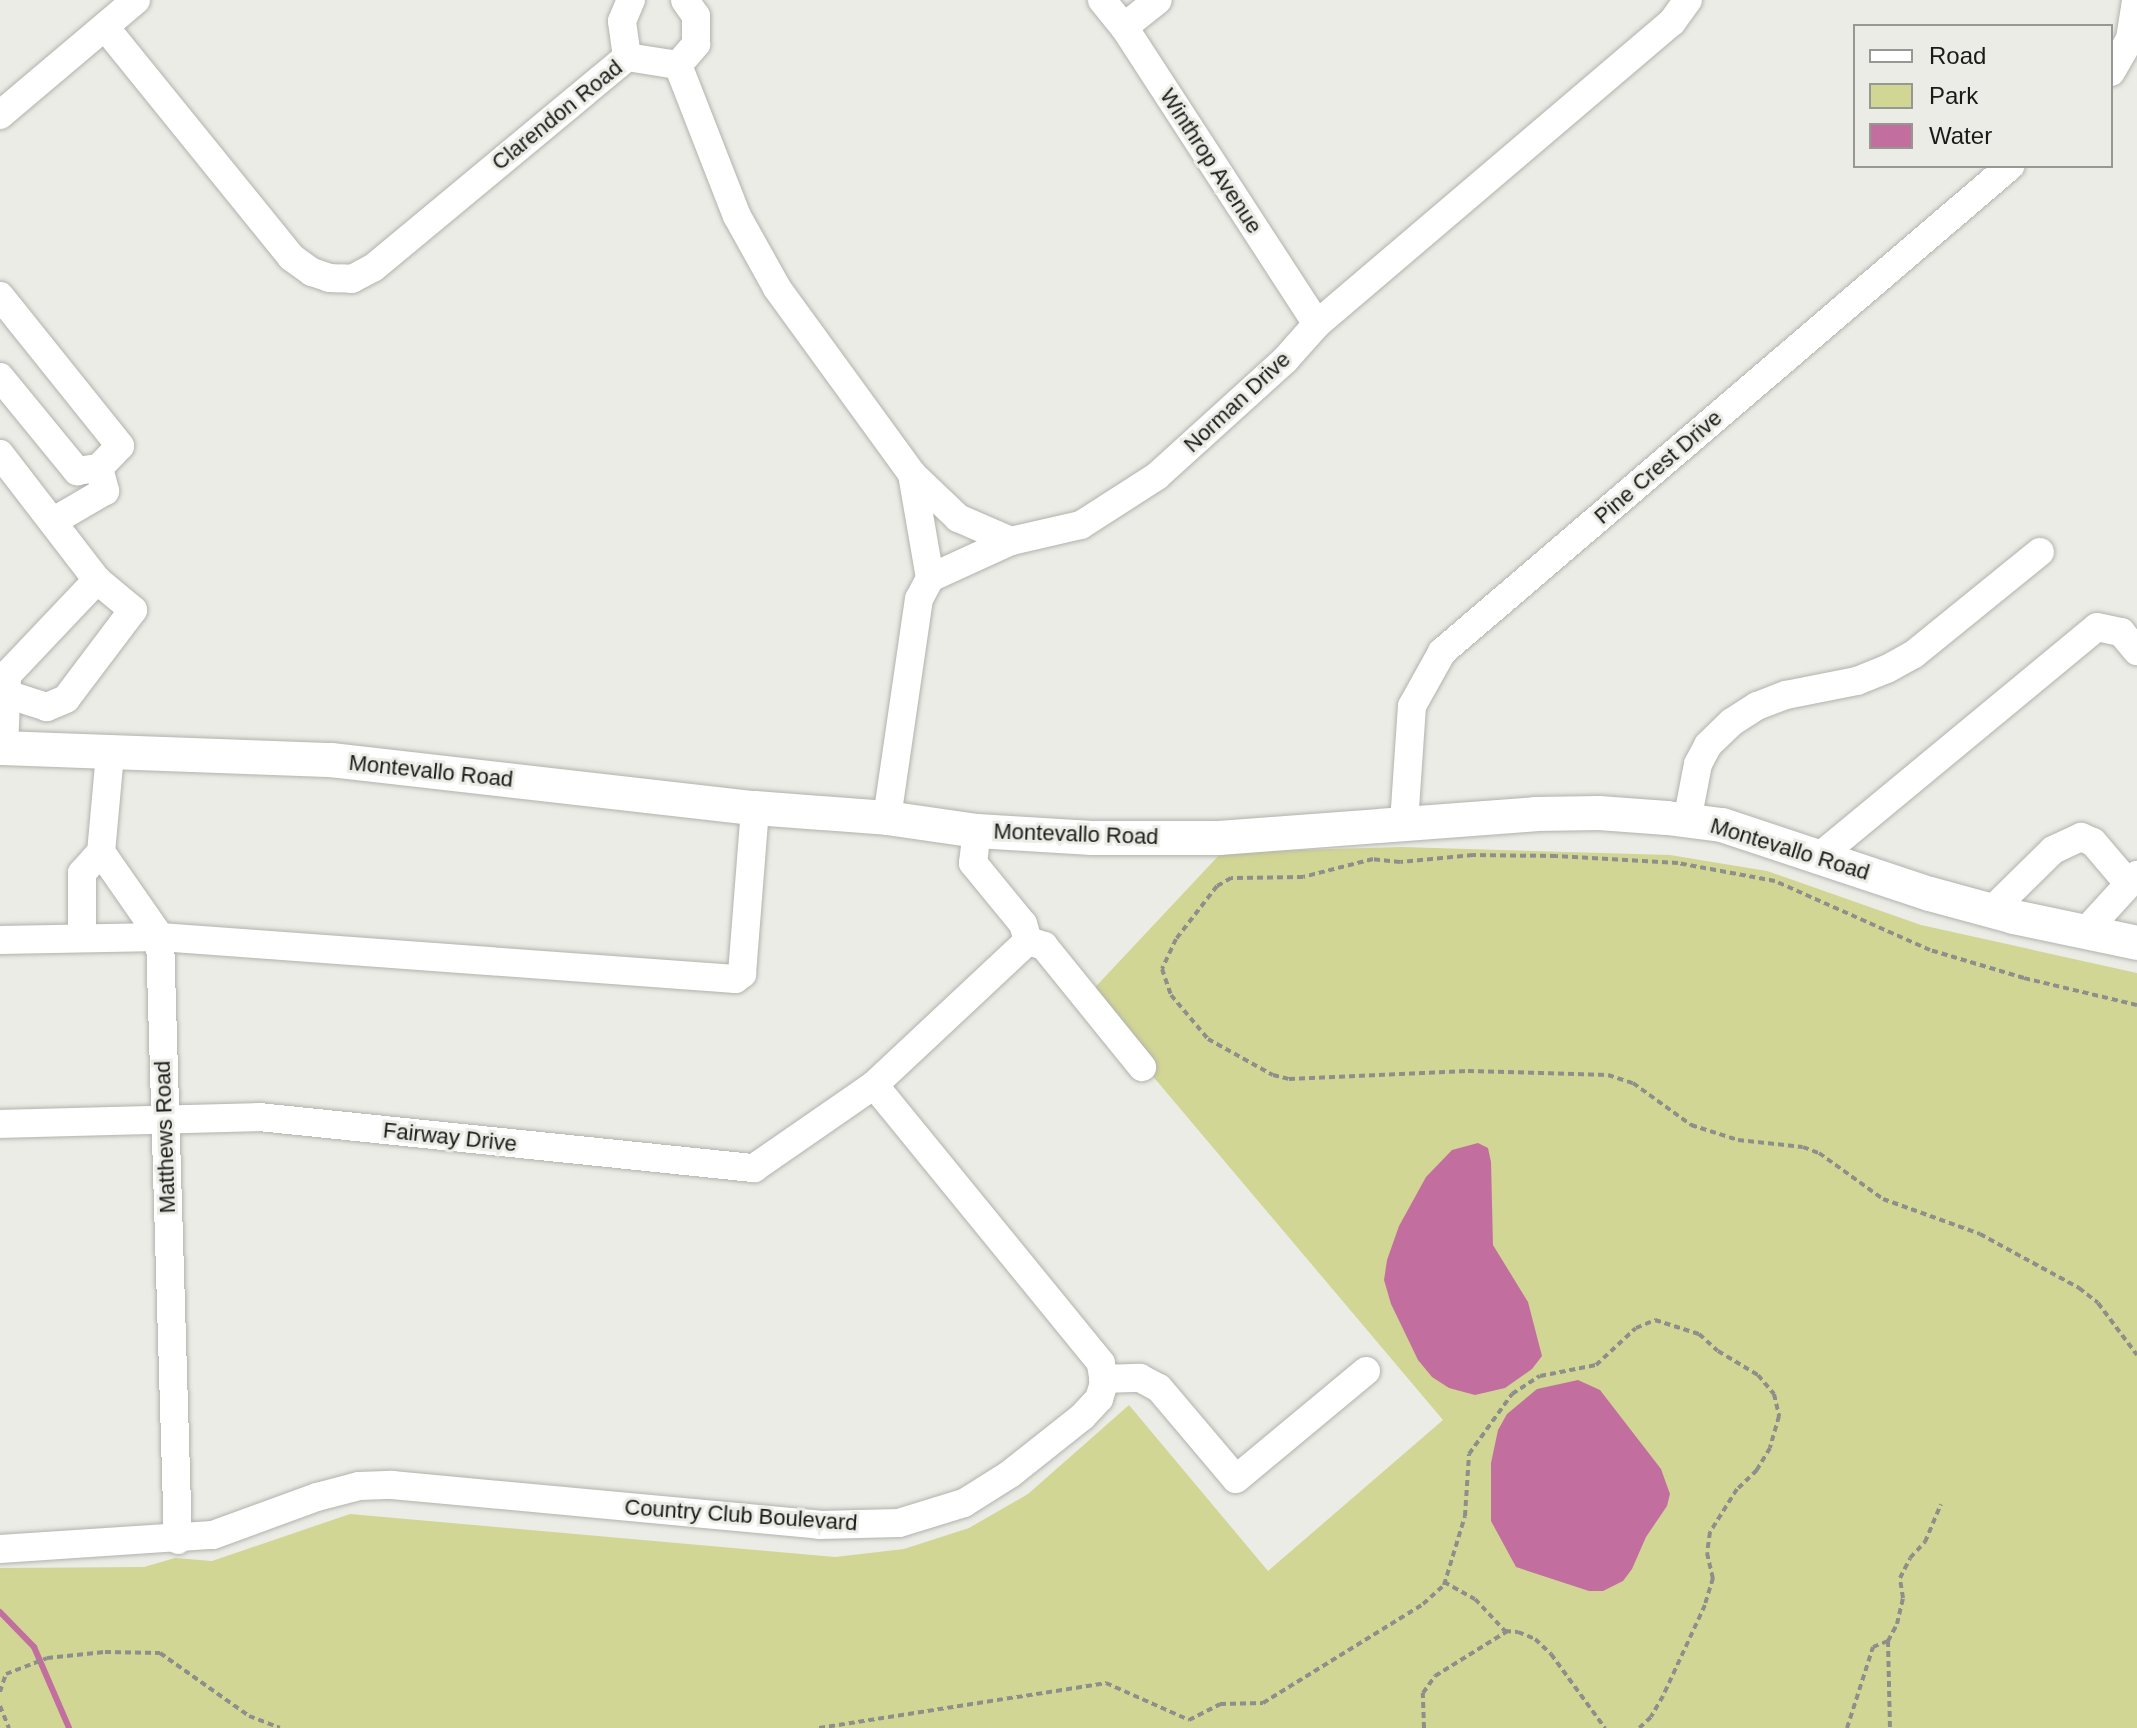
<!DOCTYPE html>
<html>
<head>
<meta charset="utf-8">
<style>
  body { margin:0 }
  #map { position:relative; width:2137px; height:1728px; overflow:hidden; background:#ebece6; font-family:Arial,sans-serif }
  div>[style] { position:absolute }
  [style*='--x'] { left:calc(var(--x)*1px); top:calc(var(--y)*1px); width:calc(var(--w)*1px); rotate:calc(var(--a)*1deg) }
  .green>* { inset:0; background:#d2d694 }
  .water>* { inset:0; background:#c26f9f }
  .stream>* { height:6px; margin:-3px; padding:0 3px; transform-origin:3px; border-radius:3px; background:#c26f9f }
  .path>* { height:4px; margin-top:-2px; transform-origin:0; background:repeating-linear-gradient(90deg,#8e8f8b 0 6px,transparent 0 10px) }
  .roads { filter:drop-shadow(0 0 2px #b2b2ad) drop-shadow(0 0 2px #b2b2ad) }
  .minor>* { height:28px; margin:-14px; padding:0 14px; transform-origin:14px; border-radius:14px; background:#fff }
  .major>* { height:34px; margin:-17px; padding:0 17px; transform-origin:17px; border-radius:17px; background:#fff }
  span { translate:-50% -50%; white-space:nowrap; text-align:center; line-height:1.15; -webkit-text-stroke:6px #ebece6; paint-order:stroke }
  .street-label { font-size:22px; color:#1a1a18 }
  .legend { position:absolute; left:1853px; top:24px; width:260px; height:144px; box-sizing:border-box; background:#ebece6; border:2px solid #979894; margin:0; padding:10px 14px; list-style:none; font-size:24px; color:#1a1a18 }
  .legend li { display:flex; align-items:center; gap:16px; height:40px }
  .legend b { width:40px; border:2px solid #979894 }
</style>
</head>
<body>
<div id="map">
  <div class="green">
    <i style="clip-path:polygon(1402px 847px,1670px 855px,1767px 871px,1921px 925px,2137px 973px,2137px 1728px,0 1728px,0 1568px,144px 1567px,175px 1558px,212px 1561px,350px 1514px,835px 1557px,904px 1549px,969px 1528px,1028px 1494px,1129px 1405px,1268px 1571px,1443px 1420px,1086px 997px,1222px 852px)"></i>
  </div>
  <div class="water">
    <i style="clip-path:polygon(1478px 1143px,1488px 1148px,1491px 1162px,1493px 1245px,1528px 1302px,1542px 1356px,1532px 1369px,1505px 1388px,1475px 1395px,1449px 1388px,1432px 1377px,1418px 1360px,1391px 1304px,1384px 1280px,1387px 1260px,1399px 1226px,1426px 1177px,1452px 1150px)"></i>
    <i style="clip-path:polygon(1578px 1380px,1600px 1390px,1661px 1469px,1670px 1494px,1667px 1506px,1646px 1537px,1632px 1569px,1623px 1581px,1603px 1591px,1589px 1591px,1516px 1567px,1491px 1521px,1491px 1463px,1498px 1430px,1507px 1414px,1537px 1389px)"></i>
  </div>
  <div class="stream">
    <i style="--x:0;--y:1612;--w:49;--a:45.8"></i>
    <i style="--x:34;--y:1647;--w:88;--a:66.6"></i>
  </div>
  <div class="path">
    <i style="--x:2137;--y:1005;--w:116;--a:-166.6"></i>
    <i style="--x:2024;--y:978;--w:98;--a:-163.4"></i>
    <i style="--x:1930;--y:950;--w:170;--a:-156"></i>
    <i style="--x:1775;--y:881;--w:99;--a:-169.5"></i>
    <i style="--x:1678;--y:863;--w:122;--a:-176.7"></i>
    <i style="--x:1556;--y:856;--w:83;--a:-179.3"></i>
    <i style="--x:1473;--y:855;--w:73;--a:174.5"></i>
    <i style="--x:1400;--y:862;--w:27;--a:-174"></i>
    <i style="--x:1373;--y:859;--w:72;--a:165.6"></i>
    <i style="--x:1303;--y:877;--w:72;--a:179.2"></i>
    <i style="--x:1231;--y:878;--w:16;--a:150"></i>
    <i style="--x:1217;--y:886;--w:67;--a:127.7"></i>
    <i style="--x:1176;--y:939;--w:33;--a:115"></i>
    <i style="--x:1162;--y:969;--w:28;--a:71"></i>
    <i style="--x:1171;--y:995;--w:57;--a:49.9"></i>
    <i style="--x:1208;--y:1039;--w:74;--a:29"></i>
    <i style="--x:1273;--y:1075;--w:16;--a:14"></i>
    <i style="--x:1289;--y:1079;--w:179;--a:-2.6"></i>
    <i style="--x:1468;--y:1071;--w:140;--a:1.6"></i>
    <i style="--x:1608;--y:1075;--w:26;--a:18"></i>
    <i style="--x:1633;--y:1083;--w:72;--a:35.9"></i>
    <i style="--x:1691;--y:1125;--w:49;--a:17.7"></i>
    <i style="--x:1738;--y:1140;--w:65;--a:6.1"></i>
    <i style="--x:1803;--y:1147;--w:17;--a:21"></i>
    <i style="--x:1819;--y:1153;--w:79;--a:35.7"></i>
    <i style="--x:1883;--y:1199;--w:103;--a:19.8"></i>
    <i style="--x:1980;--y:1234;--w:113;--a:28.6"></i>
    <i style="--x:2079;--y:1288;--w:24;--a:38"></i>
    <i style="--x:2098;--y:1303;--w:65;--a:53.1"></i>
    <i style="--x:1444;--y:1582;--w:35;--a:29"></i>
    <i style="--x:1475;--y:1599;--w:44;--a:46.8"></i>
    <i style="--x:1505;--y:1631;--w:13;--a:4"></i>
    <i style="--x:1518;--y:1632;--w:18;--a:22"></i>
    <i style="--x:1535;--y:1639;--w:22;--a:43"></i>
    <i style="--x:1551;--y:1654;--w:92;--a:53.9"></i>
    <i style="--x:1888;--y:1641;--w:87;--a:88.7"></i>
    <i style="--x:0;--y:1692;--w:19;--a:-72"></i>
    <i style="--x:6;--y:1674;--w:44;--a:-21.3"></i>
    <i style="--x:47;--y:1658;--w:58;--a:-5.9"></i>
    <i style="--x:105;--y:1652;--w:55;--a:1"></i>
    <i style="--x:160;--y:1653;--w:109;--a:35.3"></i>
    <i style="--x:249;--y:1716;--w:33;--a:21"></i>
    <i style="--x:0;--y:1706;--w:24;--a:68"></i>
    <i style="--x:819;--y:1728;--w:291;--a:-8.9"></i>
    <i style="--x:1106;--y:1683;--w:91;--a:24"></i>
    <i style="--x:1189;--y:1720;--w:35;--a:-27"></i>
    <i style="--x:1220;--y:1704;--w:43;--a:-1.3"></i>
    <i style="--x:1263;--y:1703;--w:188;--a:-31.7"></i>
    <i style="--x:1423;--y:1604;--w:28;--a:-42"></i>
    <i style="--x:1444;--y:1585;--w:72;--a:-73.1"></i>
    <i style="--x:1465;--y:1516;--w:62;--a:-86.3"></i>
    <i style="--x:1469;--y:1454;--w:74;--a:-54.4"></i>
    <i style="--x:1512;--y:1394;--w:33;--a:-33"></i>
    <i style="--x:1540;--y:1376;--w:57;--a:-11.1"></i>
    <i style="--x:1596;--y:1365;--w:54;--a:-42.8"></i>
    <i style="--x:1636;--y:1328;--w:21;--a:-23"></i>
    <i style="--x:1655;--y:1320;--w:46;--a:17.7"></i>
    <i style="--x:1699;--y:1334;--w:25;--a:42"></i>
    <i style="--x:1718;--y:1351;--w:47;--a:31"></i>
    <i style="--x:1758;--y:1375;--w:25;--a:50"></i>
    <i style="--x:1774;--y:1394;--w:23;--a:77"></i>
    <i style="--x:1779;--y:1416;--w:33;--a:106"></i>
    <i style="--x:1770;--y:1448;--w:26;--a:121"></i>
    <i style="--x:1757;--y:1470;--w:28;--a:136"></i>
    <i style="--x:1737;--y:1489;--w:51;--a:122.1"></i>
    <i style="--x:1710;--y:1532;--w:21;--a:98"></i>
    <i style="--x:1707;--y:1553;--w:26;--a:77"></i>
    <i style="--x:1713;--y:1578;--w:28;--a:107"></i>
    <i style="--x:1705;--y:1605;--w:100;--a:114.8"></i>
    <i style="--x:1663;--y:1696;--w:24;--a:120"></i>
    <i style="--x:1651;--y:1717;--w:16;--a:137"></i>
    <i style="--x:1424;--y:1728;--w:35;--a:-92"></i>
    <i style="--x:1423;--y:1693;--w:21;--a:-55"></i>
    <i style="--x:1435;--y:1676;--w:84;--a:-31.8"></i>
    <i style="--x:1847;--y:1728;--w:85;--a:-72.2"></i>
    <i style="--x:1873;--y:1647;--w:16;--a:-22"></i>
    <i style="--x:1888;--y:1641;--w:19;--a:-62"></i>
    <i style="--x:1897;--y:1624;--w:27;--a:-77"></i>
    <i style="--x:1903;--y:1598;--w:20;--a:-99"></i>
    <i style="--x:1900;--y:1578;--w:22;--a:-63"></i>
    <i style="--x:1910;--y:1558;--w:22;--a:-47"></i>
    <i style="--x:1925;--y:1542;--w:41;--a:-67.2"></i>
  </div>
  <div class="roads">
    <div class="minor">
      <i style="--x:1102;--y:0;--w:35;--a:51"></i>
      <i style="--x:1124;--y:27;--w:354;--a:57"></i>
      <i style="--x:105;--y:27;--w:296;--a:51"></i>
      <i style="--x:291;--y:257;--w:26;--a:36"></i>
      <i style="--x:312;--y:272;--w:18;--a:19"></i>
      <i style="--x:329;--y:278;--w:23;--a:2"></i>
      <i style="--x:352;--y:279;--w:24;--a:-28"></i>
      <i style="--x:373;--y:268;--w:330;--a:-39.7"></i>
      <i style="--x:627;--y:57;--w:52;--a:8.9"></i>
      <i style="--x:1124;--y:27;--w:43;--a:-38.5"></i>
      <i style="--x:627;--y:57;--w:36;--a:-98"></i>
      <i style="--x:622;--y:21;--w:23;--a:-67"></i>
      <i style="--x:678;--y:65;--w:162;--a:68.7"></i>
      <i style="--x:737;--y:216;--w:82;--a:60.9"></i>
      <i style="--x:777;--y:288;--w:230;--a:54"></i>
      <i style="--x:912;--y:474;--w:106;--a:80.2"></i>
      <i style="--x:678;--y:65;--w:28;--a:-49"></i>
      <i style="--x:696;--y:44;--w:28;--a:-90"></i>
      <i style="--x:696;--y:16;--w:19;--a:-125"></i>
      <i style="--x:2111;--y:72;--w:38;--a:-60"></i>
      <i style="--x:2130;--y:39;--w:39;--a:-81"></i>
      <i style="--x:0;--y:115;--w:178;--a:-40.2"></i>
      <i style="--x:0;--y:296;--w:192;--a:51.3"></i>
      <i style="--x:120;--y:446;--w:30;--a:134"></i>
      <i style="--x:99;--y:468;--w:24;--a:75"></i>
      <i style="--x:105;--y:491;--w:61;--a:149.7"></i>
      <i style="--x:0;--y:377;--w:122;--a:50.7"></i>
      <i style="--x:77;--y:471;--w:22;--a:-8"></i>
      <i style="--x:0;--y:454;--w:159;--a:52.4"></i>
      <i style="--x:97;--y:580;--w:47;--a:39.8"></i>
      <i style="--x:133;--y:610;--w:111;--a:127"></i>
      <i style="--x:66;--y:699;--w:21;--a:157"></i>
      <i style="--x:47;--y:707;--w:49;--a:-162.3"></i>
      <i style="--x:912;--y:474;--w:64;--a:43.7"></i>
      <i style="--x:958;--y:518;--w:58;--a:23.5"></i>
      <i style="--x:4;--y:748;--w:73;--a:-87.6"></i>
      <i style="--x:7;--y:675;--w:131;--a:-46.5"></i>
      <i style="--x:110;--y:754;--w:98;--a:95.2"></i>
      <i style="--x:101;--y:852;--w:103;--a:55.2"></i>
      <i style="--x:160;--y:937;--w:603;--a:88.29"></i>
      <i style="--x:887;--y:818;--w:221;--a:-81.7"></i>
      <i style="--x:919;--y:599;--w:24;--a:-62"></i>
      <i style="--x:930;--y:578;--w:89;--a:-24.6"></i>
      <i style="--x:1011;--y:541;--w:72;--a:-12.9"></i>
      <i style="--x:1081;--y:525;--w:90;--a:-32.8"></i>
      <i style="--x:1157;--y:476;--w:173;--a:-42.2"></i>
      <i style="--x:1285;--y:360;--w:48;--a:-48.4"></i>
      <i style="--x:1317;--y:324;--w:466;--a:-40.4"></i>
      <i style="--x:1672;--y:22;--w:27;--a:-54"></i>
      <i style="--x:1687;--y:821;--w:58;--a:-79.1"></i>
      <i style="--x:1698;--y:764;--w:21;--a:-62"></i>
      <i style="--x:1708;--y:745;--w:33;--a:-44"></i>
      <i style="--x:1732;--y:722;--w:30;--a:-33"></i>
      <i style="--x:1757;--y:706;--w:31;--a:-21"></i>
      <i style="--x:1786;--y:695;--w:72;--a:-11.2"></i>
      <i style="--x:1857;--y:681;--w:32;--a:-22"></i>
      <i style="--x:1887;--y:669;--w:31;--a:-29"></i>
      <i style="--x:1914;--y:654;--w:162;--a:-39"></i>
      <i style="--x:1404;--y:823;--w:117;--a:-86.1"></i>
      <i style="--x:1412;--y:706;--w:62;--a:-60.9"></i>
      <i style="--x:1442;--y:652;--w:748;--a:-40.55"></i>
      <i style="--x:1820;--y:856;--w:359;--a:-39.6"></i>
      <i style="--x:2097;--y:627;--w:25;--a:12"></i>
      <i style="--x:2121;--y:632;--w:25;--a:50"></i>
      <i style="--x:1991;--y:911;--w:87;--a:-44.5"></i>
      <i style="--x:2053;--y:850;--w:31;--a:-25"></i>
      <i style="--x:2081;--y:837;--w:13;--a:23"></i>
      <i style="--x:2093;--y:842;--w:54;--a:49.5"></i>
      <i style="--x:2084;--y:933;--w:79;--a:-47.6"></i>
      <i style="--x:82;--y:937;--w:64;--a:-90"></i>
      <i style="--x:82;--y:873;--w:28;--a:-48"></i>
      <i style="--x:0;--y:940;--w:160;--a:-1.1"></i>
      <i style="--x:160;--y:937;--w:577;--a:4.18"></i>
      <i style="--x:735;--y:979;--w:9;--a:-36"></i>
      <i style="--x:742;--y:974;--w:167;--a:-85.5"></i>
      <i style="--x:1028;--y:941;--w:17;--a:17"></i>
      <i style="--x:1044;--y:946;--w:156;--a:51"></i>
      <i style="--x:0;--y:1124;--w:259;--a:-1.5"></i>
      <i style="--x:259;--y:1117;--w:498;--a:5.9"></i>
      <i style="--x:754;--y:1168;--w:146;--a:-34.7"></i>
      <i style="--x:874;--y:1085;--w:211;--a:-43.1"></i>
      <i style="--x:1028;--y:941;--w:18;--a:-106"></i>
      <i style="--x:1023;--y:924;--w:79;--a:-129.3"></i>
      <i style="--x:973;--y:863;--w:32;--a:-83"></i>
      <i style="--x:1103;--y:1379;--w:37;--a:-2"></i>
      <i style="--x:1140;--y:1378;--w:21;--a:28"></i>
      <i style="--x:1159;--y:1388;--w:119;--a:49.8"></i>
      <i style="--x:1236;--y:1479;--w:169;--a:-39.7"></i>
      <i style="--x:0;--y:1549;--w:213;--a:-3.8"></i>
      <i style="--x:213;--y:1535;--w:111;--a:-20.1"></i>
      <i style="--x:317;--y:1497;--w:43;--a:-14.7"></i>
      <i style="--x:359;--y:1486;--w:33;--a:-2"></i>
      <i style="--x:392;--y:1485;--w:430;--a:5.3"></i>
      <i style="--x:820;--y:1525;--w:79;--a:-1.5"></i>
      <i style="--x:899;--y:1523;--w:68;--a:-17.1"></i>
      <i style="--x:964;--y:1503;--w:54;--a:-32.2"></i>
      <i style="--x:1010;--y:1474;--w:92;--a:-38.4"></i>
      <i style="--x:1082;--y:1417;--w:25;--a:-47"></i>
      <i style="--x:1099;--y:1399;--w:17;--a:-73"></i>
      <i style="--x:1104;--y:1383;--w:20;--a:-99"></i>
      <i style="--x:1101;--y:1363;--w:359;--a:-129.2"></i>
    </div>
    <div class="major">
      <i style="--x:0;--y:748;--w:331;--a:2.1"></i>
      <i style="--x:331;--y:760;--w:427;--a:6.5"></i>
      <i style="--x:755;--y:808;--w:132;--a:4.3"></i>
      <i style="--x:887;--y:818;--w:91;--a:8.2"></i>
      <i style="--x:977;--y:831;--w:115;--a:3.5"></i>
      <i style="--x:1092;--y:838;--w:127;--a:0"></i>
      <i style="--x:1219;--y:838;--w:317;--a:-4.3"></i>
      <i style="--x:1535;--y:814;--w:64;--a:-0.9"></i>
      <i style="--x:1599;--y:813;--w:68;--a:4.2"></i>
      <i style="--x:1667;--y:818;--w:55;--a:7.3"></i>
      <i style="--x:1722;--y:825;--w:219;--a:18.4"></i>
      <i style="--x:1930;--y:894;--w:87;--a:15.3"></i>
      <i style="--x:2014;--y:917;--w:126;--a:11.9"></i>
    </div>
  </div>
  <div class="street-label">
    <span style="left:557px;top:115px;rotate:-39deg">Clarendon Road</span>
    <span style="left:1211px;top:161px;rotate:57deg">Winthrop Avenue</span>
    <span style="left:1237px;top:402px;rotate:-43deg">Norman Drive</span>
    <span style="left:1658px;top:467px;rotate:-41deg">Pine Crest Drive</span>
    <span style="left:431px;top:771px;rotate:6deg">Montevallo Road</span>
    <span style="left:1076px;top:834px;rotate:2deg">Montevallo Road</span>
    <span style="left:1790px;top:849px;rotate:17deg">Montevallo Road</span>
    <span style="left:165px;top:1137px;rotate:-92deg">Matthews Road</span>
    <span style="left:450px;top:1137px;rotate:6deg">Fairway Drive</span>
    <span style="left:741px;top:1515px;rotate:4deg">Country Club Boulevard</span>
  </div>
  <ul class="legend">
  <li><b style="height:10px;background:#fff"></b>Road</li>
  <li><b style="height:22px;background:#d2d694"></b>Park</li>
  <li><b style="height:22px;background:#c26f9f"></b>Water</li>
  </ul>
</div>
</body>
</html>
